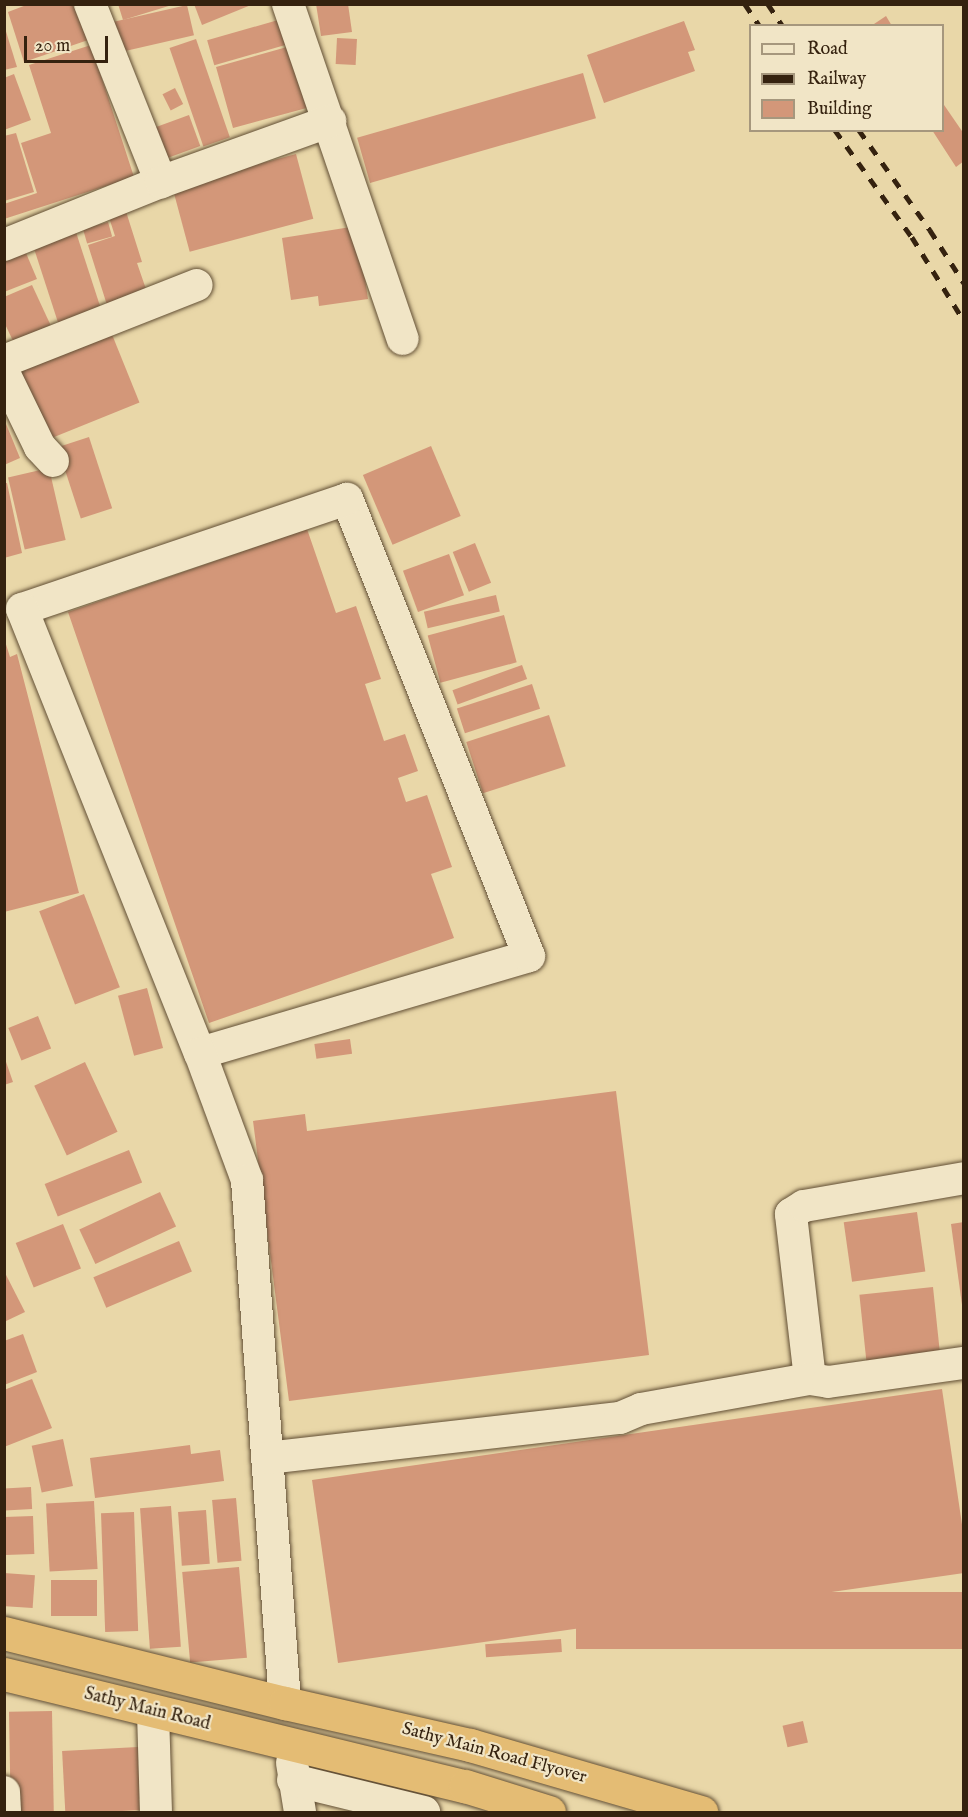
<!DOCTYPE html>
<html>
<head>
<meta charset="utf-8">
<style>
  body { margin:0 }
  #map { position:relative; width:968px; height:1817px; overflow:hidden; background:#e9d7a8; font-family:"IM FELL English",serif }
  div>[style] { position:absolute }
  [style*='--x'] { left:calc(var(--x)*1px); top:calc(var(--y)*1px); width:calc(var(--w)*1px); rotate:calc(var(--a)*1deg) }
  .building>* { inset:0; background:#d39779; transform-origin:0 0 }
  .roads { filter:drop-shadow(0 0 2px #624f35) drop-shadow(0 0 2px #624f35) }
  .street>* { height:32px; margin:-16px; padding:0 16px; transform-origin:16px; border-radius:16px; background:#f1e5c6 }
  .highway>* { height:33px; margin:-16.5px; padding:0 16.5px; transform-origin:16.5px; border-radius:16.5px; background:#e4bc74 }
  .rail>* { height:4.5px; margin-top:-2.25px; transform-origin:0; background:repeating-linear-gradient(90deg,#35220f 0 10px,transparent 0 20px) }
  span { translate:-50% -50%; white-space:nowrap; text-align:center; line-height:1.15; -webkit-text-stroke:4.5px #f1e5c6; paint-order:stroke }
  .street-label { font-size:18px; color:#35220f }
  .frame { position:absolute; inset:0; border:6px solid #35220f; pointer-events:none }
  .legend { position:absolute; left:749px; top:24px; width:195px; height:108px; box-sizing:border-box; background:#f1e5c6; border:2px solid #a6977d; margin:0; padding:8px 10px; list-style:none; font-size:18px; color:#35220f }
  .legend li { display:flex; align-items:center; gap:12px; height:30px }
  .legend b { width:30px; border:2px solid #a6977d }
  .scale { position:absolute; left:24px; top:36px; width:84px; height:27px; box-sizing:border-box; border:3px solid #35220f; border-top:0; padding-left:8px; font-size:18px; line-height:21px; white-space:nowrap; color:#35220f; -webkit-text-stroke:4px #f1e5c6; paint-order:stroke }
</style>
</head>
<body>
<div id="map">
  <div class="building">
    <i style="clip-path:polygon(29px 4px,80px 4px,91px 39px,24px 62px,8px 12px)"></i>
    <i style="clip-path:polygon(118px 4px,172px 4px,172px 5px,123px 20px)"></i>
    <i style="clip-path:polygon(194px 4px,251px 4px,251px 5px,202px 25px)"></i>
    <i style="clip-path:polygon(316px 4px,348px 4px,352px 32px,321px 36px)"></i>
    <i style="left:187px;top:5px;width:31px;height:75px;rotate:77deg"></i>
    <i style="clip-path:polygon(886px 16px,892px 26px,871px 26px)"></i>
    <i style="left:285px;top:18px;width:26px;height:81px;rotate:74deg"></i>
    <i style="clip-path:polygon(684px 21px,695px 50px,688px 52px,695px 71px,604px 103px,587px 55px)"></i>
    <i style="clip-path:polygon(4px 25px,17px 67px,4px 70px)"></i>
    <i style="left:337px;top:38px;width:20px;height:26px;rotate:3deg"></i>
    <i style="left:196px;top:39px;width:104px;height:28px;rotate:71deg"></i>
    <i style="clip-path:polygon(91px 45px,134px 177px,4px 219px,4px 204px,37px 193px,21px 143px,51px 133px,29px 65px)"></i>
    <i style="clip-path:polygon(287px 47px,291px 62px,302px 60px,314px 106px,233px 128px,216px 67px)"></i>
    <i style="left:583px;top:73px;width:47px;height:235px;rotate:74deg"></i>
    <i style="clip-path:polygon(14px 74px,31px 120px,4px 130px,4px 78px)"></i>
    <i style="left:175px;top:88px;width:18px;height:14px;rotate:63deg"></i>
    <i style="clip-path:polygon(942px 102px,964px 134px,964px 161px,956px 167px,932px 130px,942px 130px)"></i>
    <i style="left:189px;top:115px;width:33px;height:40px;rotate:70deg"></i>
    <i style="clip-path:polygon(16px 133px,34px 192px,4px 201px,4px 136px)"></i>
    <i style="left:296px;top:154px;width:67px;height:128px;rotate:75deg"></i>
    <i style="clip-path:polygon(123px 202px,142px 262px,137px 263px,147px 292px,107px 305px,88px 245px,115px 236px,106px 208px)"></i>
    <i style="left:108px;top:222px;width:15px;height:26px;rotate:74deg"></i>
    <i style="left:74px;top:226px;width:95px;height:45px;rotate:72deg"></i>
    <i style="clip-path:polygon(357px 226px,368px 299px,319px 306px,318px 296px,291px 300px,282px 238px)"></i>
    <i style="clip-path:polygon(23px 246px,37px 279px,4px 292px,4px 253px)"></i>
    <i style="clip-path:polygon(32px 285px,51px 326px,14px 343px,4px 322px,4px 297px)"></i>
    <i style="left:111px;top:332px;width:76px;height:104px;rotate:68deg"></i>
    <i style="clip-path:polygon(4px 419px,20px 458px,4px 465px)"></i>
    <i style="left:89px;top:437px;width:75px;height:33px;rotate:72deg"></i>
    <i style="left:431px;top:446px;width:76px;height:74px;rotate:67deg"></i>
    <i style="left:49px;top:468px;width:74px;height:42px;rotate:77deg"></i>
    <i style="clip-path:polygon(4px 483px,7px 483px,22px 553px,4px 558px)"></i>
    <i style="clip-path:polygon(307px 529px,336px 613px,356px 606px,381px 679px,365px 684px,384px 741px,405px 734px,418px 771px,398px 778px,406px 802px,427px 795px,452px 867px,431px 874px,454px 938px,209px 1023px,68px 612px)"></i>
    <i style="left:475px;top:543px;width:43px;height:24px;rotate:68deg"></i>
    <i style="left:449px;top:554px;width:44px;height:49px;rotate:70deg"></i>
    <i style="left:496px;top:595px;width:17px;height:74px;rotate:77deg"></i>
    <i style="left:504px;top:615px;width:49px;height:79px;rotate:75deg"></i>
    <i style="clip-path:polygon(4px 638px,10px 657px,17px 654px,79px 893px,4px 912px)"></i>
    <i style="left:522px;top:665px;width:15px;height:74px;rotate:70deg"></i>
    <i style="left:532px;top:684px;width:26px;height:79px;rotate:72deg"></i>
    <i style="left:549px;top:715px;width:54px;height:87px;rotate:72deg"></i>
    <i style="left:84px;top:894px;width:100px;height:48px;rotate:69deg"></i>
    <i style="left:147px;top:988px;width:62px;height:30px;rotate:75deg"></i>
    <i style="left:38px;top:1016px;width:35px;height:32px;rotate:68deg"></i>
    <i style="left:350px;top:1039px;width:15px;height:36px;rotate:82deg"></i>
    <i style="clip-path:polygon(4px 1056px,13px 1082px,4px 1085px)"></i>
    <i style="left:85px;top:1062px;width:77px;height:56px;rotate:65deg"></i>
    <i style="clip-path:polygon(616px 1091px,649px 1355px,289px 1401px,253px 1121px,305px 1114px,307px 1131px)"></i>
    <i style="left:129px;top:1150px;width:35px;height:91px;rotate:68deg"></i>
    <i style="left:160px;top:1192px;width:38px;height:89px;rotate:65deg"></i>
    <i style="left:917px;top:1212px;width:60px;height:74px;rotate:82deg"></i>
    <i style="clip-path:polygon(964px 1222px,964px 1305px,962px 1305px,951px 1224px)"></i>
    <i style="left:63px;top:1224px;width:48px;height:51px;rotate:68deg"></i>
    <i style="left:179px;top:1241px;width:33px;height:93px;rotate:67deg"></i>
    <i style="clip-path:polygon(4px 1271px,25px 1312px,4px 1322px)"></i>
    <i style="left:933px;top:1287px;width:67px;height:74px;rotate:84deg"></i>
    <i style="clip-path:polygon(23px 1334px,37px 1372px,4px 1385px,4px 1341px)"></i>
    <i style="clip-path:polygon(32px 1379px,52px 1428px,4px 1447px,4px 1390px)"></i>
    <i style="clip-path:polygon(942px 1389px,964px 1538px,964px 1573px,338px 1663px,312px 1480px)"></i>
    <i style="left:63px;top:1439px;width:48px;height:32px;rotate:78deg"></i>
    <i style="clip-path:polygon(190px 1445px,191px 1454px,220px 1450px,224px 1481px,95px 1498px,90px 1458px)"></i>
    <i style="left:31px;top:1487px;width:22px;height:27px;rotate:87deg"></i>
    <i style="left:236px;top:1498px;width:63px;height:24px;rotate:85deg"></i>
    <i style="left:94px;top:1501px;width:68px;height:48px;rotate:87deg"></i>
    <i style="left:171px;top:1506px;width:141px;height:31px;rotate:86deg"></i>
    <i style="left:206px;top:1510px;width:54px;height:28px;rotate:86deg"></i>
    <i style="left:134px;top:1512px;width:119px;height:33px;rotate:88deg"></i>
    <i style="left:33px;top:1516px;width:38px;height:29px;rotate:88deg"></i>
    <i style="left:239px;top:1567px;width:91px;height:57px;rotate:85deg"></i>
    <i style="left:4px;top:1573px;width:31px;height:33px;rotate:4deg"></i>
    <i style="left:51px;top:1580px;width:46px;height:36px"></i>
    <i style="left:964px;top:1592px;width:57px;height:388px;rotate:90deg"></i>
    <i style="left:561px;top:1639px;width:13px;height:76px;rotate:86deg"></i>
    <i style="left:52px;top:1711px;width:101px;height:43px;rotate:89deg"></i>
    <i style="left:803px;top:1721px;width:22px;height:21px;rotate:77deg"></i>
    <i style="left:138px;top:1747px;width:63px;height:76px;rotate:87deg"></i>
  </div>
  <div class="roads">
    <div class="street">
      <i style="--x:90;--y:4;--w:192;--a:68.3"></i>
      <i style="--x:288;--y:4;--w:354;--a:71.1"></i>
      <i style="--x:4;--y:245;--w:169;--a:-21.9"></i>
      <i style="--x:161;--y:182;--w:180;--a:-19.8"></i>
      <i style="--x:4;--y:361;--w:207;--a:-21.5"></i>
      <i style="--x:4;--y:373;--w:82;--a:64.1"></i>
      <i style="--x:40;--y:447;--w:19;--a:47"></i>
      <i style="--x:200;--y:1053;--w:343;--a:-16.4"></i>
      <i style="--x:529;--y:956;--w:492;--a:-111.7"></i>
      <i style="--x:347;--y:499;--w:343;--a:161.3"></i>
      <i style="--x:22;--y:609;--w:478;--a:68.2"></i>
      <i style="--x:200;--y:1053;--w:135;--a:69.7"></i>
      <i style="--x:247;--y:1180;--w:524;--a:85.84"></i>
      <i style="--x:810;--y:1379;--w:166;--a:-96.6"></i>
      <i style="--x:791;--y:1214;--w:15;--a:-32"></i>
      <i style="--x:804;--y:1206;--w:162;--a:-9.9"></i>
      <i style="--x:267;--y:1458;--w:355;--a:-6.5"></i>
      <i style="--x:620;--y:1418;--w:23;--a:-23"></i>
      <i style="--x:641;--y:1409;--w:172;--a:-10.1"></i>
      <i style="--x:810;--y:1379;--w:18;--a:9"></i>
      <i style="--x:828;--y:1382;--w:137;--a:-8"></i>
      <i style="--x:153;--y:1712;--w:100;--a:88.3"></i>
      <i style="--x:292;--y:1763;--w:50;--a:80.7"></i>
      <i style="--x:293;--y:1780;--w:135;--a:13.7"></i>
      <i style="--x:4;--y:1792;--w:20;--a:87"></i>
    </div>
    <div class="highway">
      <i style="--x:4;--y:1633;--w:290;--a:14"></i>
      <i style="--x:285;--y:1703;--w:190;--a:12.8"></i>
      <i style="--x:470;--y:1745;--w:241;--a:16.2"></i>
      <i style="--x:4;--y:1674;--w:474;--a:13.7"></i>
      <i style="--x:465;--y:1786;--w:88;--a:17.2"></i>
    </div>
  </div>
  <div class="rail">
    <i style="--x:745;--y:4;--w:27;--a:56"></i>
    <i style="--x:768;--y:4;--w:27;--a:56"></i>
    <i style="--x:835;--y:130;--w:132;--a:54.3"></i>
    <i style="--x:912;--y:237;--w:99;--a:58.2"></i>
    <i style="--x:859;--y:130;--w:123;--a:54.6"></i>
    <i style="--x:930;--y:230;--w:63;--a:57.3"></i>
  </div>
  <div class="street-label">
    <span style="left:147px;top:1710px;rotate:14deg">Sathy Main Road</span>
    <span style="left:494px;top:1754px;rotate:15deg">Sathy Main Road Flyover</span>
  </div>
  <div class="frame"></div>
  <ul class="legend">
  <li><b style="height:8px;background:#f1e5c6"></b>Road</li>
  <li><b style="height:8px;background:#35220f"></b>Railway</li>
  <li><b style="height:16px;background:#d39779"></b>Building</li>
  </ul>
  <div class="scale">20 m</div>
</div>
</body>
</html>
